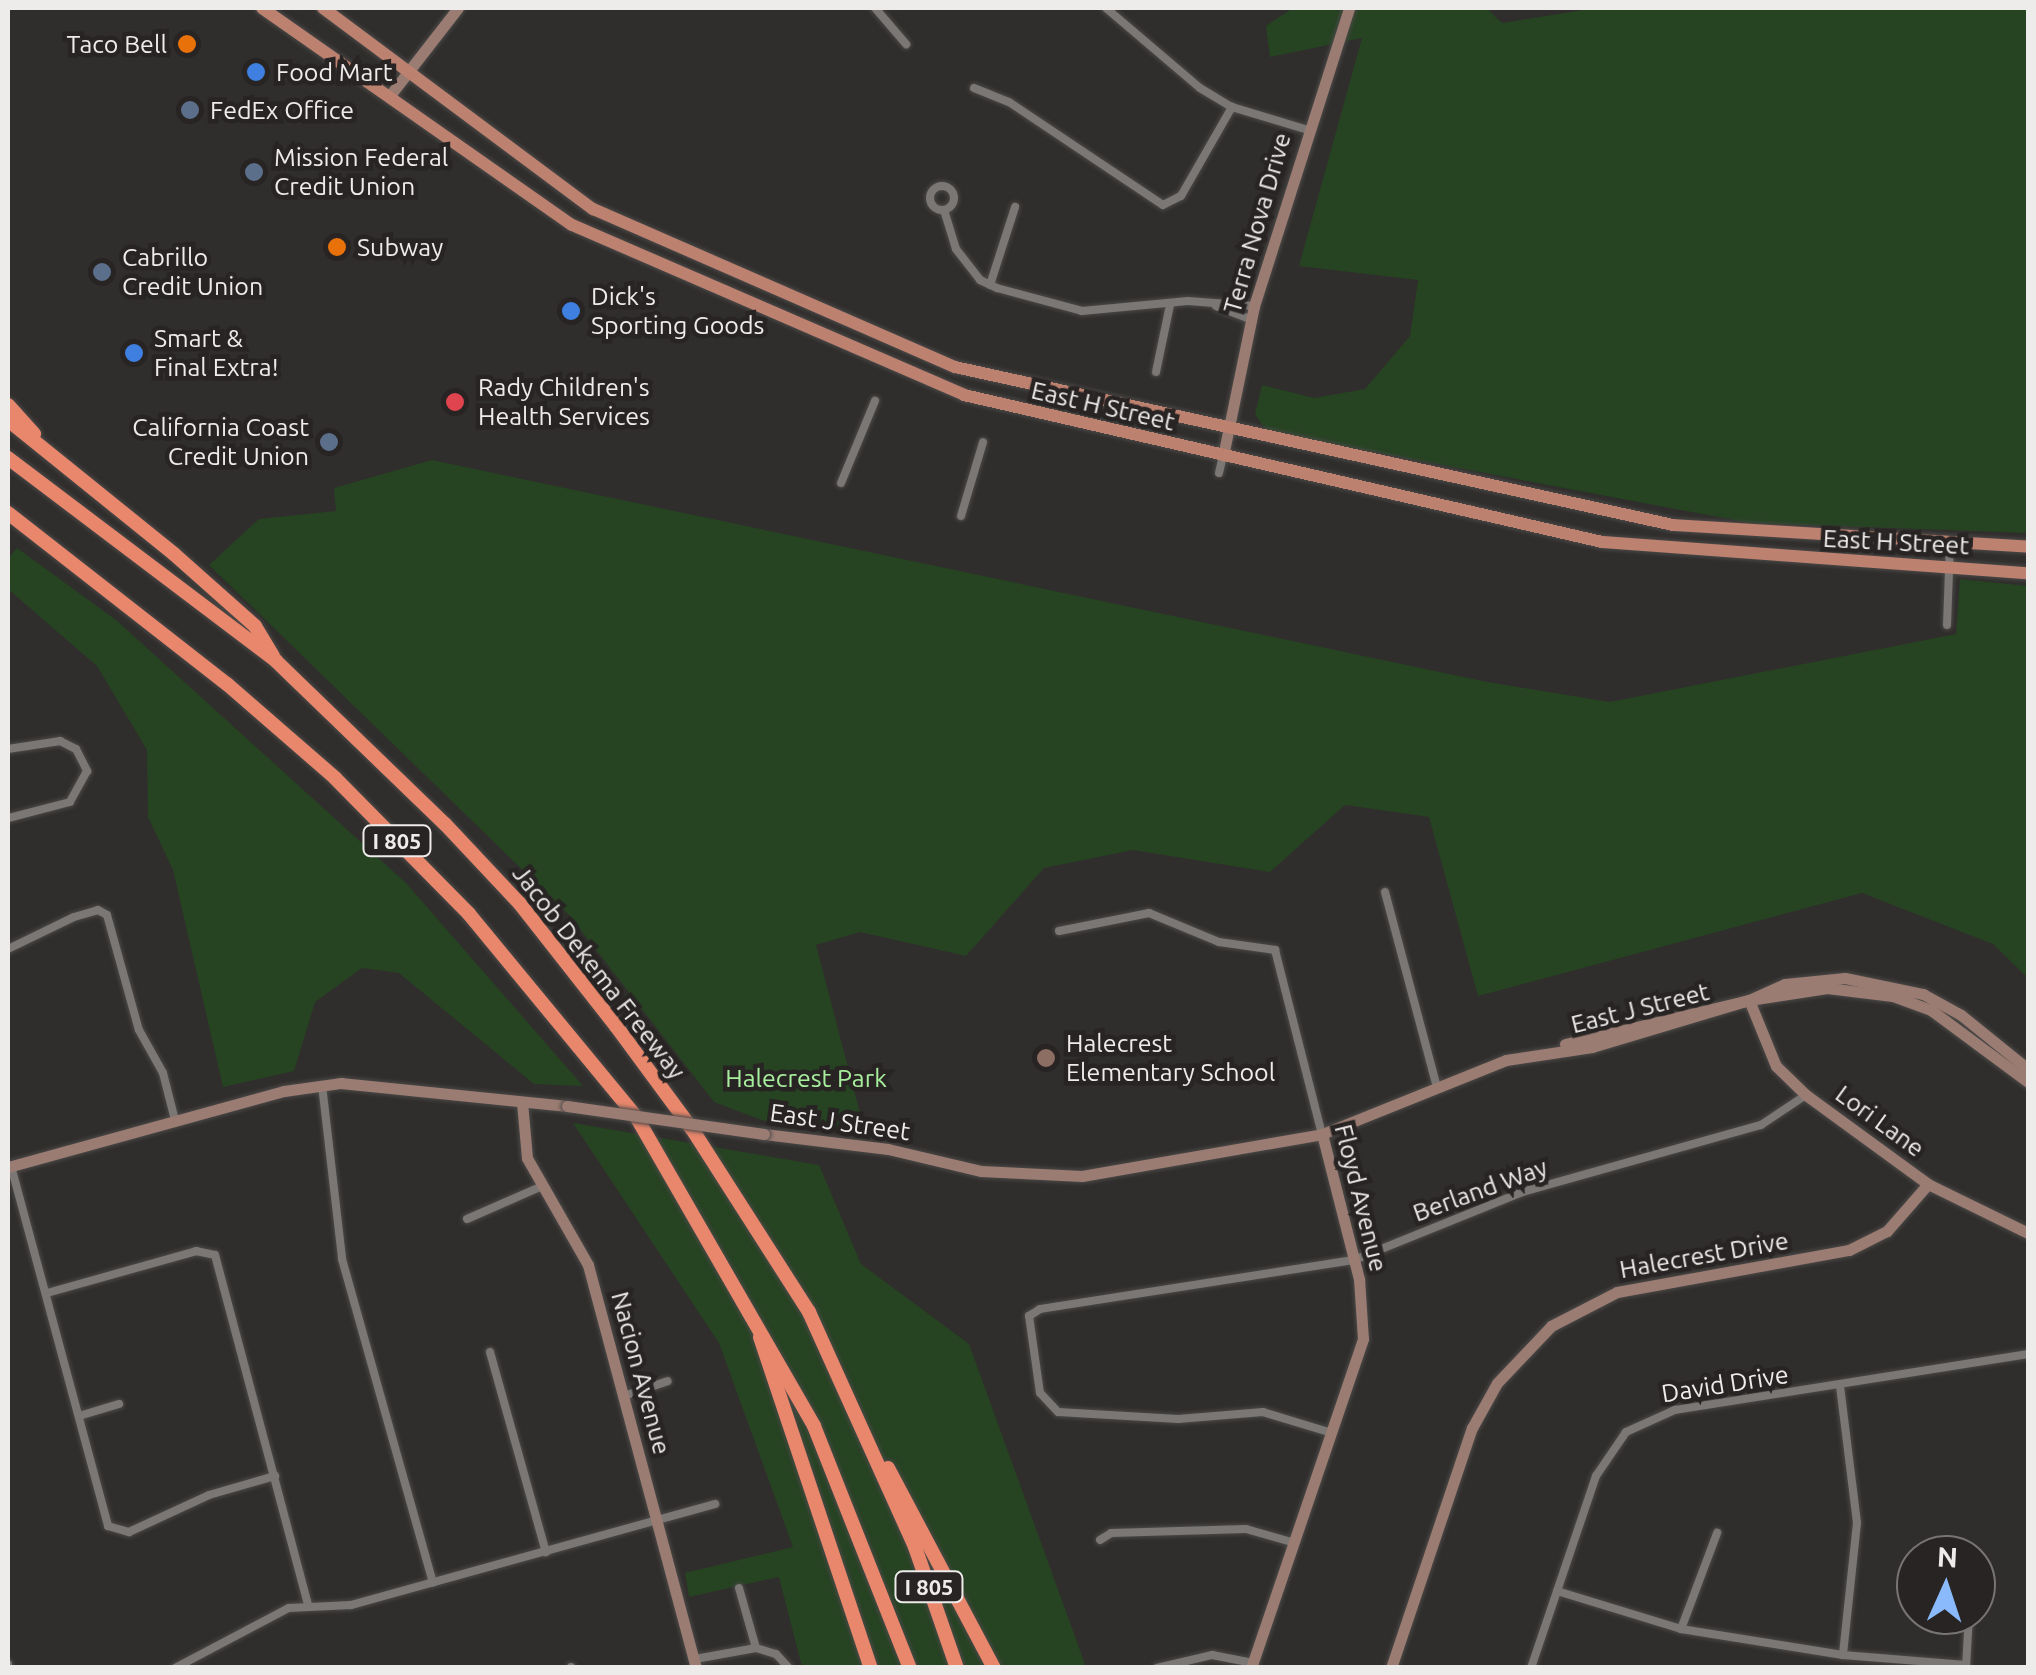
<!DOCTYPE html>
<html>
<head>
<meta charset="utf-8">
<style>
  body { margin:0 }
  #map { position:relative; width:2036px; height:1675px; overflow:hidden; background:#302e2c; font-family:Ubuntu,sans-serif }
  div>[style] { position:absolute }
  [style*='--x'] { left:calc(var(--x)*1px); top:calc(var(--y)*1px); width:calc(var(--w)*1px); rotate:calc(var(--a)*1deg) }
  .green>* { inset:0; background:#264322 }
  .roads { filter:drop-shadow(0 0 2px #4b4948) drop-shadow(0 0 2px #4b4948) }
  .street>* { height:8px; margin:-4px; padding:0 4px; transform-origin:4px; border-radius:4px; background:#7a7775 }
  .street>.ring { margin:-4px; padding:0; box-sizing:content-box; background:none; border:8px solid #7a7775; border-radius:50% }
  .secondary>* { height:11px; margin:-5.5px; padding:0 5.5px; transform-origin:5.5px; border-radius:5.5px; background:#9b7c72 }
  .primary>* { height:12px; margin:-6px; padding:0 6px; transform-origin:6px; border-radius:6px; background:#bd8170 }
  .highway>* { height:14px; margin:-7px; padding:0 7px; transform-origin:7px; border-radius:7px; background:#e9876c }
  .bridges { filter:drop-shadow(0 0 2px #4b4948) drop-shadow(0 0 2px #4b4948) }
  .secondary-bridge>* { height:11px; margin:-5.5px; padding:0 5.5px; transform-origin:5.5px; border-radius:5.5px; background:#9b7c72 }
  .dots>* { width:28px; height:28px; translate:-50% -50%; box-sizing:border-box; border:5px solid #272423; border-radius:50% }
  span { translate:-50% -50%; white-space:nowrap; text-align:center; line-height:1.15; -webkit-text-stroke:9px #272423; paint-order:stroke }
  .shield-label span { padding:2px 8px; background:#272423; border:2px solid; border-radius:8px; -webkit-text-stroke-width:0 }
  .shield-label { font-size:22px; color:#eeeceb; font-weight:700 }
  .poi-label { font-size:25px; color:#eeeceb }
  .right { translate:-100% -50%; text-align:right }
  .left { translate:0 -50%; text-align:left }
  .street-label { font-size:25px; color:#eeeceb }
  .park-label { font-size:25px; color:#a7ee9d }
  .frame { position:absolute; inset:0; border:10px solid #eeeceb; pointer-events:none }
  .north { position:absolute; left:1896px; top:1535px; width:100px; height:100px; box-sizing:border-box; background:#272423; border:2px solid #777473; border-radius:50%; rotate:3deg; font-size:28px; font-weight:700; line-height:40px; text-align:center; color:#eeeceb }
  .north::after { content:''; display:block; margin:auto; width:35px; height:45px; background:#8abafc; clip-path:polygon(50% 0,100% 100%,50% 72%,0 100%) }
</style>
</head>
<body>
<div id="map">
  <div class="green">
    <i style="clip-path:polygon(1293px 8px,1486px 8px,1502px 23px,1596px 8px,2028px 8px,2028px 533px,1750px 523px,1267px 432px,1255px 414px,1262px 385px,1314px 398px,1365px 389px,1410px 336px,1418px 280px,1299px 266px,1362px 38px,1270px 57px,1266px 26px)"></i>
    <i style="clip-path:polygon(432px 460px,1487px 682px,1610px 702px,1956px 634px,1960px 579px,2028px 586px,2028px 978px,1993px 944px,1862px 893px,1478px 996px,1429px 817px,1345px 805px,1270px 872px,1133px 850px,1044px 868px,966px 956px,860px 932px,816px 945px,866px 1136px,765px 1121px,714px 1102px,569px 915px,209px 565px,259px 519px,336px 511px,334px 488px)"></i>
    <i style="clip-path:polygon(17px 548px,116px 620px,406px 883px,583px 1086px,534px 1084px,399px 973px,362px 968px,315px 1002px,294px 1071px,223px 1087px,173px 870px,148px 817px,147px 750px,97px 666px,8px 589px,8px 559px)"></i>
    <i style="clip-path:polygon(573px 1123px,819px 1165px,861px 1264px,969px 1344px,1086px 1667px,802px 1667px,779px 1577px,689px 1597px,685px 1573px,793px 1547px,719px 1343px)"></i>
  </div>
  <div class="roads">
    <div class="street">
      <i style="--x:875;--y:8;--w:48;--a:49.3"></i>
      <i style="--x:1106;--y:8;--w:123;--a:40.4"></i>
      <i style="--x:1200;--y:88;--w:37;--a:31"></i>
      <i style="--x:1232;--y:107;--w:79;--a:16.8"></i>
      <i style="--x:974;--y:88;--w:38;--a:22"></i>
      <i style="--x:1009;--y:102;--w:185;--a:33.8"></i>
      <i style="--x:1163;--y:205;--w:20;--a:-27"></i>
      <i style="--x:1181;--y:196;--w:103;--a:-60.2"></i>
      <i class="ring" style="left:930px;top:186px;width:16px;height:16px"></i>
      <i style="--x:944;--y:210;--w:41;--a:72.9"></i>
      <i style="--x:956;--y:249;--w:39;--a:52"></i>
      <i style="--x:980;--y:280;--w:19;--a:25"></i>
      <i style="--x:997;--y:288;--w:88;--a:15.1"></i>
      <i style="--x:1082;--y:311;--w:106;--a:-5.4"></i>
      <i style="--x:1188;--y:301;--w:66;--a:4.3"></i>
      <i style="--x:990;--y:285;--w:82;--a:-72.2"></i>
      <i style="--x:1216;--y:306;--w:39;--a:21"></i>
      <i style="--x:1156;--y:372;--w:68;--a:-78.2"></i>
      <i style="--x:1219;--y:473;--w:17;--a:-77"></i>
      <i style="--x:841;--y:483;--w:89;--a:-67.5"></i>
      <i style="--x:961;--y:516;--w:77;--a:-73.4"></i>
      <i style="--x:1947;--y:625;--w:82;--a:-87.9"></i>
      <i style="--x:8;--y:749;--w:53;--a:-8.7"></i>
      <i style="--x:60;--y:741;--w:18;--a:27"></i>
      <i style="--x:76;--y:749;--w:25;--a:63"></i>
      <i style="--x:87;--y:771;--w:35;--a:119"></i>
      <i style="--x:70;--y:802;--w:64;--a:165.5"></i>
      <i style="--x:1385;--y:892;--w:202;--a:75.1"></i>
      <i style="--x:1059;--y:931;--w:92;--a:-11.3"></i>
      <i style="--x:1149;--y:913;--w:76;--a:22.5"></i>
      <i style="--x:1219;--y:942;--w:57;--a:8.1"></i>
      <i style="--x:1275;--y:950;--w:190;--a:75.7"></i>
      <i style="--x:8;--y:949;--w:73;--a:-25.9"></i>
      <i style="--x:74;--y:917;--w:25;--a:-16"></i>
      <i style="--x:98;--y:910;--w:10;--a:29"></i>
      <i style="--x:107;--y:915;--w:119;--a:74.5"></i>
      <i style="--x:139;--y:1030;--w:49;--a:60.8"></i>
      <i style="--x:163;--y:1073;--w:49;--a:75.7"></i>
      <i style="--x:322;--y:1085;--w:175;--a:83.4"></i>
      <i style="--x:342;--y:1259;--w:336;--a:74.3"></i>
      <i style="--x:11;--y:1166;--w:373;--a:74.9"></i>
      <i style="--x:108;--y:1526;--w:22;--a:16"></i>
      <i style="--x:129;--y:1532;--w:88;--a:-24.8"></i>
      <i style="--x:209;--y:1495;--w:69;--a:-16.1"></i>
      <i style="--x:467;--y:1219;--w:82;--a:-23.7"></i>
      <i style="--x:47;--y:1293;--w:155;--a:-15.7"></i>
      <i style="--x:196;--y:1251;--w:19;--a:12"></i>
      <i style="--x:215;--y:1255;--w:362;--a:75.1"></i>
      <i style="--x:490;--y:1352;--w:208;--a:74.4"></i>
      <i style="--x:1840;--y:1386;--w:138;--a:82.9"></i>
      <i style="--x:1857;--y:1523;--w:133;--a:96.1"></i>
      <i style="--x:624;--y:1396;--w:46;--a:-18.8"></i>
      <i style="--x:79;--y:1416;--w:42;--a:-16.7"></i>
      <i style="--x:1332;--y:1433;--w:72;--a:-163.1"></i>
      <i style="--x:1263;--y:1412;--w:85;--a:175.3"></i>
      <i style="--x:1178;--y:1419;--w:120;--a:-176.7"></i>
      <i style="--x:1058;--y:1412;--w:26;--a:-133"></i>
      <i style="--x:1040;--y:1393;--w:78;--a:-98.1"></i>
      <i style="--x:1029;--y:1316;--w:13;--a:-32"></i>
      <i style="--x:1040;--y:1309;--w:318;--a:-8.9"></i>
      <i style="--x:1354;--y:1260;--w:181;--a:-22"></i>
      <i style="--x:1522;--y:1192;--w:248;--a:-15.7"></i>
      <i style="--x:1761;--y:1125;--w:54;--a:-33.7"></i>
      <i style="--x:1100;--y:1540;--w:13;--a:-32"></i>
      <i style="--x:1111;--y:1533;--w:135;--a:-1.7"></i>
      <i style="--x:1246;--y:1529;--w:51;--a:15.9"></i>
      <i style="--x:739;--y:1588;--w:62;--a:74.2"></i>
      <i style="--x:1557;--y:1591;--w:130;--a:17"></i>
      <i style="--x:1681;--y:1629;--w:164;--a:9.1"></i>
      <i style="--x:1843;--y:1655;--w:123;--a:4.6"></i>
      <i style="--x:1681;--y:1629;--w:103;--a:-69.4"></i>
      <i style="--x:695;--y:1659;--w:62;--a:-10.2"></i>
      <i style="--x:756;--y:1648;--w:21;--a:17"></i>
      <i style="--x:776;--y:1654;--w:19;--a:47"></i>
      <i style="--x:8;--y:1664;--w:4;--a:90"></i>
      <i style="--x:175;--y:1668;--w:129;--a:-27.8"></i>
      <i style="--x:289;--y:1608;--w:62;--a:-2.8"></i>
      <i style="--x:351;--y:1605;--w:378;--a:-15.5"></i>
      <i style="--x:571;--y:1668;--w:1;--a:-90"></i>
      <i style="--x:1157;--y:1668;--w:57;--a:-13.3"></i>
      <i style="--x:1212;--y:1655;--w:42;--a:11"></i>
      <i style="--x:1531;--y:1668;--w:203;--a:-71.3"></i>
      <i style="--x:1596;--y:1476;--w:53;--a:-55.7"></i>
      <i style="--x:1626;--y:1432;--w:54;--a:-24.2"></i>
      <i style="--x:1675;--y:1410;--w:357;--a:-9"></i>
      <i style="--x:1966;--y:1668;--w:53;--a:-86.8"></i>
    </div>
    <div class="secondary">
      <i style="--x:391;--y:94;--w:109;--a:-52.1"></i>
      <i style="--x:1223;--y:456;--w:153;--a:-78.3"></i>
      <i style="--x:1254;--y:306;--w:313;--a:-72.3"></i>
      <i style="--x:1749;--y:1000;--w:71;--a:67.8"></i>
      <i style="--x:1776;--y:1066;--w:42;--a:44"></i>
      <i style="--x:1806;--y:1095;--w:151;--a:36.1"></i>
      <i style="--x:1928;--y:1184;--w:111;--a:26.1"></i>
      <i style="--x:1565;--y:1044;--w:189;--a:-13.4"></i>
      <i style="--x:1749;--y:1000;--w:39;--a:-24"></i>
      <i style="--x:1785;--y:984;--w:60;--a:-5.7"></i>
      <i style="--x:1845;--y:978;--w:80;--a:11.6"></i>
      <i style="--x:1923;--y:994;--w:43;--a:28.9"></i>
      <i style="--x:1961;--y:1015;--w:86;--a:38.9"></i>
      <i style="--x:522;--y:1102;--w:56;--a:84.9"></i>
      <i style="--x:527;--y:1158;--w:123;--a:60.3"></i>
      <i style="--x:588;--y:1265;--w:417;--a:75"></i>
      <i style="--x:764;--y:1134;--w:125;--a:6.9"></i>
      <i style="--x:888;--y:1149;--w:96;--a:13.3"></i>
      <i style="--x:981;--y:1171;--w:101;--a:2.8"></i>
      <i style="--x:1082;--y:1176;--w:244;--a:-9.9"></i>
      <i style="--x:1322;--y:1134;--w:198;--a:-21.9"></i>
      <i style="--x:1506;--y:1060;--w:87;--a:-8.6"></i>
      <i style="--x:1592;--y:1047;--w:164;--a:-16.7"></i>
      <i style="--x:1749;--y:1000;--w:79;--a:-8.7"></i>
      <i style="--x:1827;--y:988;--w:66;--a:6.9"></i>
      <i style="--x:1893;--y:996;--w:40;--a:20.2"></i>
      <i style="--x:1931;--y:1010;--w:121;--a:36.6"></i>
      <i style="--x:8;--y:1167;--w:286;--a:-15.4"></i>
      <i style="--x:284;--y:1091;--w:58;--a:-8"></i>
      <i style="--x:341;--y:1083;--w:227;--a:5.8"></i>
      <i style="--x:1251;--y:1668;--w:348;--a:-71.2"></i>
      <i style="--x:1363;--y:1339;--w:60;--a:-93.8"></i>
      <i style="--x:1359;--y:1279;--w:150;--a:-104.3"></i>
      <i style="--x:1391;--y:1668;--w:253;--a:-71.4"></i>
      <i style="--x:1472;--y:1428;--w:51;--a:-60.9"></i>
      <i style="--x:1497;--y:1383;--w:79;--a:-46.5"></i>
      <i style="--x:1551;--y:1326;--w:74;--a:-27.3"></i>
      <i style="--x:1617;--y:1292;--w:236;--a:-10.3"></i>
      <i style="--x:1849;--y:1250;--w:42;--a:-26.6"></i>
      <i style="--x:1887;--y:1231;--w:62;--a:-48.9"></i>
    </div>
    <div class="primary">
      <i style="--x:262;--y:8;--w:378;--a:35"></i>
      <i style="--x:572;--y:225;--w:427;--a:23.4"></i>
      <i style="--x:964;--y:395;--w:655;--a:12.97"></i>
      <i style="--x:1602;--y:542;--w:427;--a:4.2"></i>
      <i style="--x:323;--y:8;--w:337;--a:36.7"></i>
      <i style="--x:593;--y:209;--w:395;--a:23.6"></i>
      <i style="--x:955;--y:367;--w:735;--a:12.41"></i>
      <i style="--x:1673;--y:525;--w:356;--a:3.5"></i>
    </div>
    <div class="highway">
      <i style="--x:8;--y:405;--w:39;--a:48"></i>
      <i style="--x:8;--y:420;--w:213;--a:38.9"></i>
      <i style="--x:174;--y:554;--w:108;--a:41.6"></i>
      <i style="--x:255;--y:626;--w:35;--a:59"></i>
      <i style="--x:8;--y:458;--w:336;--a:37.1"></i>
      <i style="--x:276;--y:661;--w:235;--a:44"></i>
      <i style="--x:445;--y:824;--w:110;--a:46.8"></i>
      <i style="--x:520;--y:904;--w:155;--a:51.8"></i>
      <i style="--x:616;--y:1026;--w:128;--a:53.6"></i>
      <i style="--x:692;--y:1129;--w:217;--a:57.4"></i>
      <i style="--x:809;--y:1312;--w:258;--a:65.7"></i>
      <i style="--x:915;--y:1547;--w:128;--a:70.9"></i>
      <i style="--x:8;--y:513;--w:278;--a:38"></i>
      <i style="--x:227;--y:684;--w:143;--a:41"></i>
      <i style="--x:335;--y:778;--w:191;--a:45.4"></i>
      <i style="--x:469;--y:914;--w:264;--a:50.5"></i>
      <i style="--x:637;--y:1118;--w:355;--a:60.1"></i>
      <i style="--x:814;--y:1426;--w:260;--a:68.4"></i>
      <i style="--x:760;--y:1337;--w:349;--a:71.5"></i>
      <i style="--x:888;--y:1468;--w:226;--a:62.1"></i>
    </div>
  </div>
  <div class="bridges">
    <div class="secondary-bridge">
      <i style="--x:567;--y:1106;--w:199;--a:8.1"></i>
    </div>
  </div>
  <div class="dots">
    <i style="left:187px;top:44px;background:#e8710a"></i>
    <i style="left:256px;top:72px;background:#3f7fe0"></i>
    <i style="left:190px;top:110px;background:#5c6f8a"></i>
    <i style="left:254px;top:172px;background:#5c6f8a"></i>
    <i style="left:337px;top:247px;background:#e8710a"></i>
    <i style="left:102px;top:272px;background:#5c6f8a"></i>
    <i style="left:571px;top:311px;background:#3f7fe0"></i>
    <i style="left:134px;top:353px;background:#3f7fe0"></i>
    <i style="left:455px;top:402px;background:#e0444e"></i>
    <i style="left:329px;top:442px;background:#5c6f8a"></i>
    <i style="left:1046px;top:1058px;background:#8d6e63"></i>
  </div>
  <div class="shield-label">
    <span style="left:397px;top:841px">I 805</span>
    <span style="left:929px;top:1587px">I 805</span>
  </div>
  <div class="poi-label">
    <span class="right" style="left:167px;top:44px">Taco Bell</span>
    <span class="left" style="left:276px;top:72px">Food Mart</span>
    <span class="left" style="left:210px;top:110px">FedEx Office</span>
    <span class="left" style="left:274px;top:172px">Mission Federal<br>Credit Union</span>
    <span class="left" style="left:357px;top:247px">Subway</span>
    <span class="left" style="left:122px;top:272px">Cabrillo<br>Credit Union</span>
    <span class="left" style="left:591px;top:311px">Dick's<br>Sporting Goods</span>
    <span class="left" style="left:154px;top:353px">Smart &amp;<br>Final Extra!</span>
    <span class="left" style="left:478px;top:402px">Rady Children's<br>Health Services</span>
    <span class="right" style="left:309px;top:442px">California Coast<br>Credit Union</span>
    <span class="left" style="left:1066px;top:1058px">Halecrest<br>Elementary School</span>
  </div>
  <div class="street-label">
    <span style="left:1257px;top:223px;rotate:-74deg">Terra Nova Drive</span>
    <span style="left:1103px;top:406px;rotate:13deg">East H Street</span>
    <span style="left:1896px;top:542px;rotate:3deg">East H Street</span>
    <span style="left:599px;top:972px;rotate:52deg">Jacob Dekema Freeway</span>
    <span style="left:1640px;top:1008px;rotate:-14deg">East J Street</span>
    <span style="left:1880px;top:1121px;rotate:36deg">Lori Lane</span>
    <span style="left:840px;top:1122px;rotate:8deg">East J Street</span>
    <span style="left:1480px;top:1190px;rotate:-20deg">Berland Way</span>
    <span style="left:1361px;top:1198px;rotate:76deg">Floyd Avenue</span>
    <span style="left:1704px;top:1255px;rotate:-10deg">Halecrest Drive</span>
    <span style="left:641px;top:1373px;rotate:75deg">Nacion Avenue</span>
    <span style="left:1725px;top:1384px;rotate:-9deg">David Drive</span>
  </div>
  <div class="park-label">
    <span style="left:806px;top:1078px">Halecrest Park</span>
  </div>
  <div class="frame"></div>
  <div class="north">N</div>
</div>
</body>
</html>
